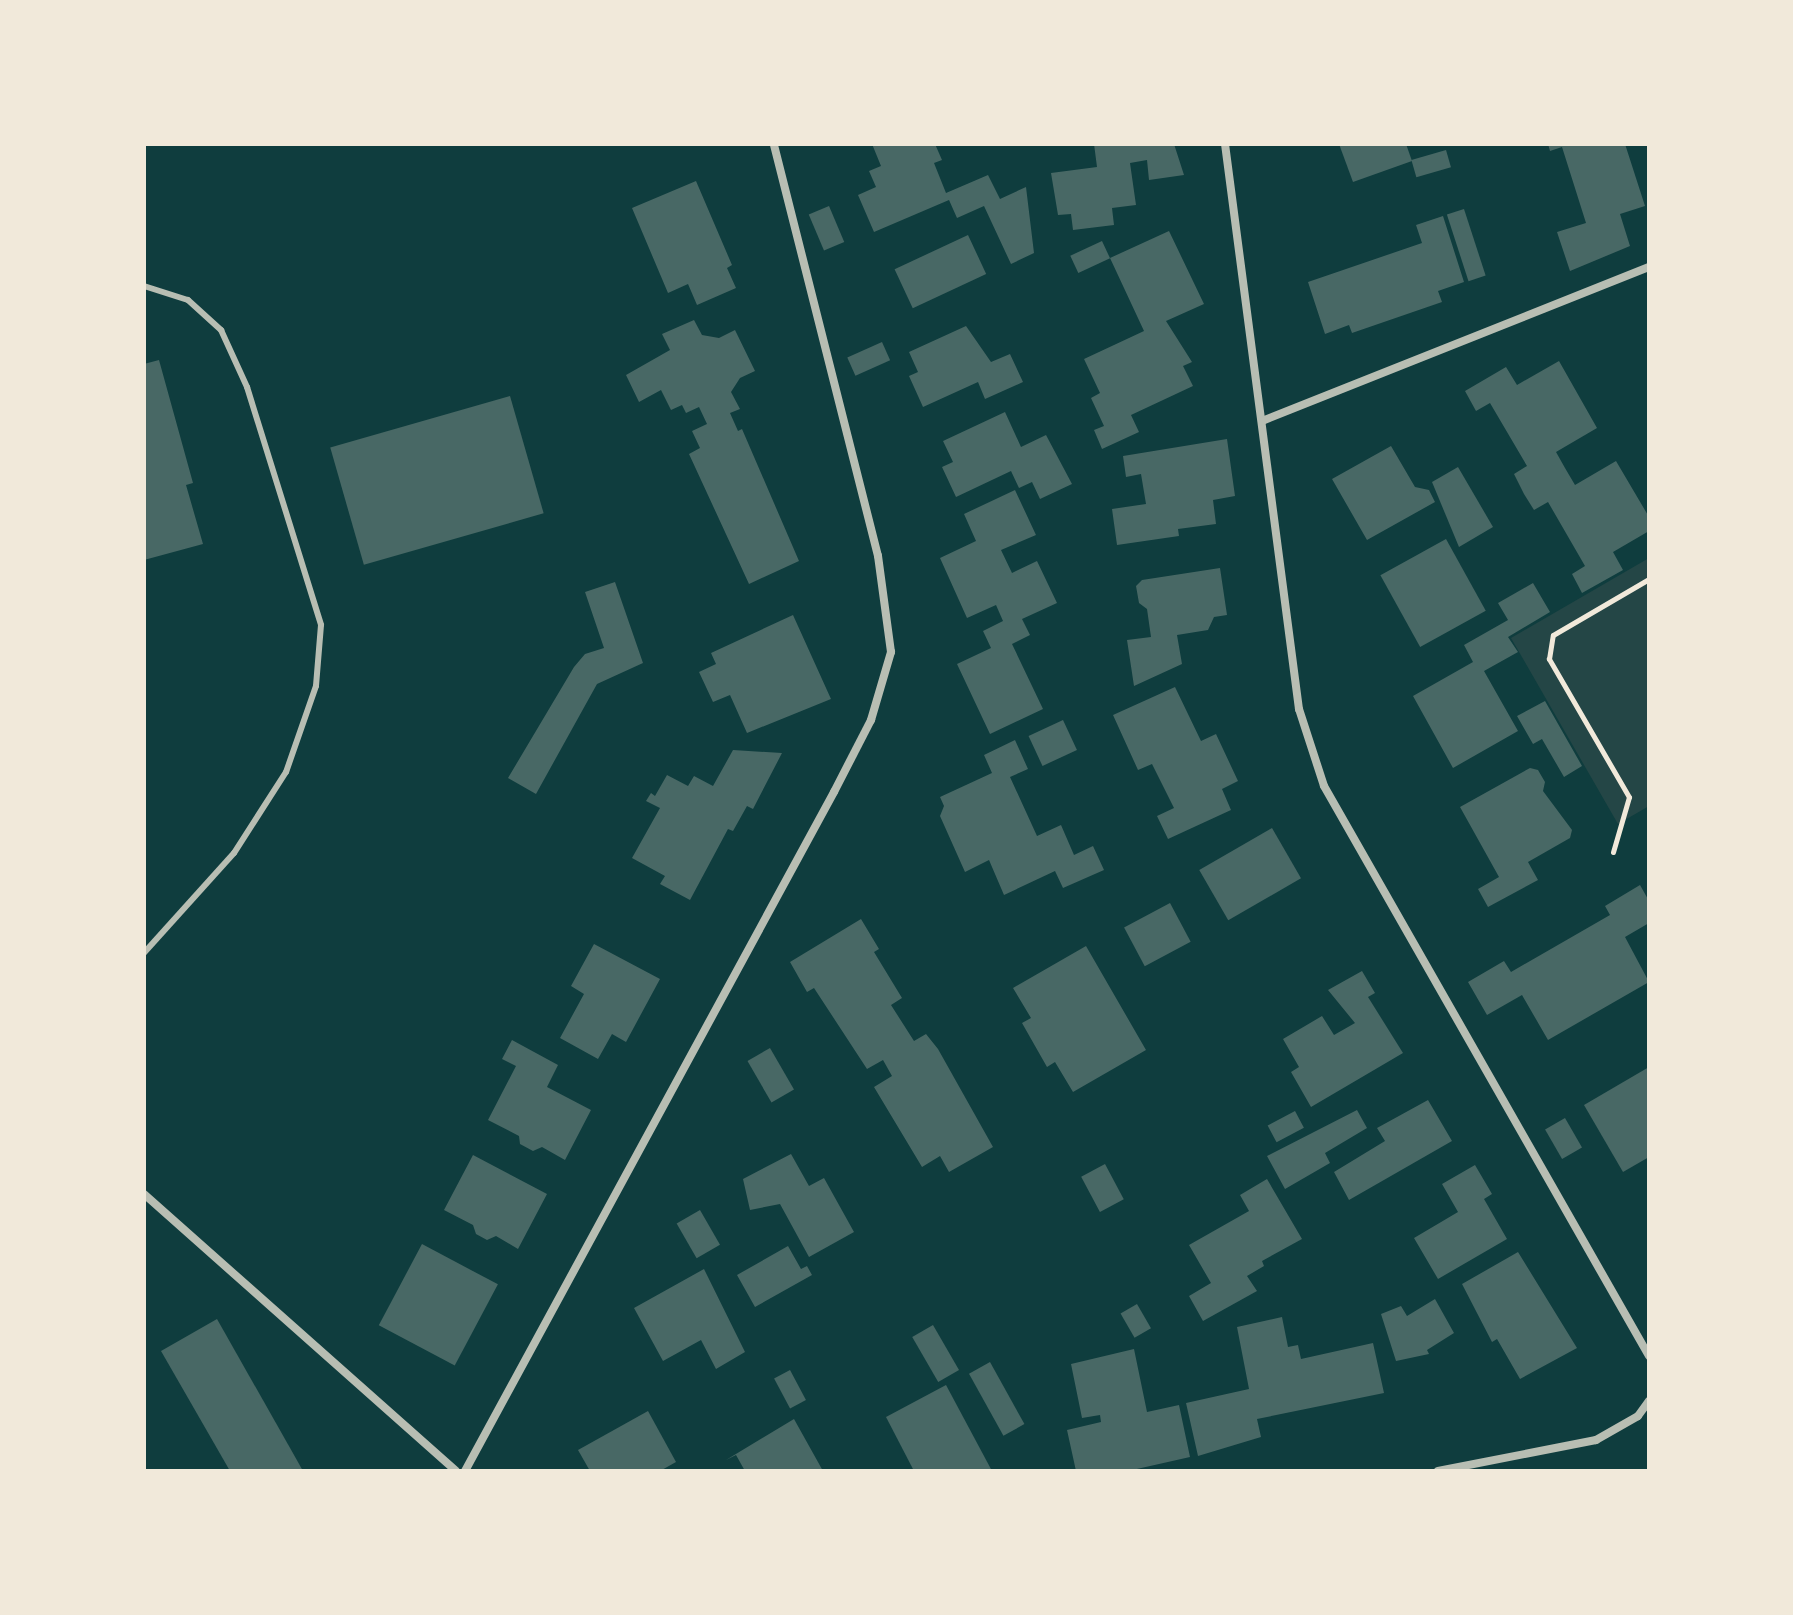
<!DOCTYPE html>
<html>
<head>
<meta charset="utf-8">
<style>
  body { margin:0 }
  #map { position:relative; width:1793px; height:1615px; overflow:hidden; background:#0f3d3e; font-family:Barlow,sans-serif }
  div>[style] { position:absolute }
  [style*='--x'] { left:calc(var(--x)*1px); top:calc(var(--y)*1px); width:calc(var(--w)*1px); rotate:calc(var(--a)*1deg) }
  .green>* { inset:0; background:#244646 }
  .building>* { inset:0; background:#486865; transform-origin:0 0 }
  .path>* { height:5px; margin:-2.5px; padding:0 2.5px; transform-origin:2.5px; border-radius:2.5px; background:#f1e9da }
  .service>* { height:6px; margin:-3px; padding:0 3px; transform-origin:3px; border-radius:3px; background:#b8beb3 }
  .minor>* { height:8px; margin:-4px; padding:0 4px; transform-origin:4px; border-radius:4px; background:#b8beb3 }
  span { translate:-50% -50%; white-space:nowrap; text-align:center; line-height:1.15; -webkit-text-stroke:6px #f1e9da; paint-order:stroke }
  .frame { position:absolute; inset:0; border:146px solid #f1e9da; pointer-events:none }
</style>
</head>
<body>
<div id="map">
  <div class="green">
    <i style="clip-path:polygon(1649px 558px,1649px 806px,1618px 824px,1511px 638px)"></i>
  </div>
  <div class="building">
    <i style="clip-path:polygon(872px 144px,935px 144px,942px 160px,934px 163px,946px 193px,988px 175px,1000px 199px,1026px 187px,1034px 253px,1011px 264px,984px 206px,957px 218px,949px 200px,874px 232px,858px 195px,876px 187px,869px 171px,881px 166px)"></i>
    <i style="clip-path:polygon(1094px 144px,1174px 144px,1184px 175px,1149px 180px,1147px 160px,1130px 163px,1136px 205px,1112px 208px,1114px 225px,1073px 230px,1071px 214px,1058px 215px,1051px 173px,1097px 167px)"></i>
    <i style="clip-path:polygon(1339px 144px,1406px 144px,1412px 161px,1353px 182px)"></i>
    <i style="clip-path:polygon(1548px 144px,1625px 144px,1645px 206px,1620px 214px,1630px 246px,1570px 271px,1557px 232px,1586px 223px,1562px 147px,1550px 151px)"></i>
    <i style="left:1446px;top:150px;width:18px;height:36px;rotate:74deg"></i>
    <i style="clip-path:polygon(696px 181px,732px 265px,727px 268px,736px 288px,697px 305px,688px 284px,668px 293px,632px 208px)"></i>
    <i style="left:829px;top:206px;width:39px;height:22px;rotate:67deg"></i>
    <i style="left:1464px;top:209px;width:70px;height:18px;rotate:72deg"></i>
    <i style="clip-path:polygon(1443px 216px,1464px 282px,1438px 291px,1442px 302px,1352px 333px,1349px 325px,1325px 334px,1308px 282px,1422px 243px,1416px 225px)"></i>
    <i style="clip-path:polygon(1169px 231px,1204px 304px,1166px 321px,1192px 362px,1183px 366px,1193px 386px,1131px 415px,1139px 432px,1102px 449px,1094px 430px,1104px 426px,1091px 398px,1100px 393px,1084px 359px,1144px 331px,1110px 258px)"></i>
    <i style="left:968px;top:235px;width:43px;height:81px;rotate:65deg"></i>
    <i style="left:1102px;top:241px;width:19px;height:35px;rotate:65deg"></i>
    <i style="clip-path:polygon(694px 320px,702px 335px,719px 338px,735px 330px,755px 371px,740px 378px,731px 392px,740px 409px,730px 413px,738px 431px,742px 429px,799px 561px,749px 584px,689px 454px,700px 448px,692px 431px,707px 424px,699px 407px,686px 413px,682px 405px,671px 410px,661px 390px,639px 402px,626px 375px,670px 350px,662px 334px)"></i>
    <i style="clip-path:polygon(966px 326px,991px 362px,1010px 354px,1023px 382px,985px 399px,978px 382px,923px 407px,909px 376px,918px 372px,909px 352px)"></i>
    <i style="left:882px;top:342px;width:20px;height:38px;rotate:66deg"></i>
    <i style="clip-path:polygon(159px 360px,193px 483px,186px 485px,203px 544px,144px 560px,144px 364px)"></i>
    <i style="clip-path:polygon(1559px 361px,1597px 428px,1556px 452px,1565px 468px,1575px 485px,1616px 461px,1649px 517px,1649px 531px,1613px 552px,1623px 570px,1582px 593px,1572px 574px,1585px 566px,1548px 502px,1534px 510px,1524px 494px,1514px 474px,1527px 466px,1490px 403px,1476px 411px,1465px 391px,1506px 367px,1517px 385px)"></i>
    <i style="left:510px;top:396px;width:122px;height:187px;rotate:74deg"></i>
    <i style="clip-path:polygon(1005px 412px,1021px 447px,1046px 435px,1072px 484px,1040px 499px,1032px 482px,1019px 488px,1011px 471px,956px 497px,942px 467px,953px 462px,943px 441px)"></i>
    <i style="clip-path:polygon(1227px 439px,1235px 496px,1213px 500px,1216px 524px,1178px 529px,1179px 536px,1117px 545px,1112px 509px,1146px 504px,1141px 474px,1126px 477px,1123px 456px)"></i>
    <i style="clip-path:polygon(1391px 446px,1415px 487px,1429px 490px,1435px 502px,1367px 540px,1332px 479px)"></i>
    <i style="clip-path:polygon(1458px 467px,1493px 527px,1459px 547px,1432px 482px)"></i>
    <i style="clip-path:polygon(1015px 490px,1036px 535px,1001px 550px,1012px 573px,1037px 561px,1057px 603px,1022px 619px,1030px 635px,1012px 644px,1043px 709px,990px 734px,957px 664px,991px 648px,983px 631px,1003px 621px,996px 605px,967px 618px,940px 558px,976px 541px,964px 514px)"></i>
    <i style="left:1446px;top:539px;width:82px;height:75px;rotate:61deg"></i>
    <i style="clip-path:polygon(1220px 568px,1227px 615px,1214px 617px,1208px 630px,1177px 635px,1182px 664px,1134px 686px,1127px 640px,1151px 637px,1147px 609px,1139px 603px,1136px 586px,1142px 580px)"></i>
    <i style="clip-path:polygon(615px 582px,643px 663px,597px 684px,536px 794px,508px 778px,574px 667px,585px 654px,604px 648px,585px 592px)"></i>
    <i style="clip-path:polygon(1533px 583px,1550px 612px,1508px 637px,1518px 652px,1484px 671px,1518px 731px,1453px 768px,1413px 696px,1473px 662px,1464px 645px,1508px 620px,1498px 603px)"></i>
    <i style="clip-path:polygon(793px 615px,831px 699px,747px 733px,730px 695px,713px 702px,699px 672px,716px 664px,711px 653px)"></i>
    <i style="clip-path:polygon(1175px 687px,1201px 741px,1216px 734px,1238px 781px,1222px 789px,1231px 810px,1168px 839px,1157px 816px,1174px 808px,1152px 764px,1138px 770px,1113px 715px)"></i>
    <i style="clip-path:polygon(1545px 701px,1582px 766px,1564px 777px,1542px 739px,1533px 744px,1517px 716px)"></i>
    <i style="left:1063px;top:720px;width:33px;height:38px;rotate:65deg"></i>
    <i style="clip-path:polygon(1015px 740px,1028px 769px,1010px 777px,1037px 836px,1061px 825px,1074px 855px,1093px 846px,1104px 870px,1063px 888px,1055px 871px,1004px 895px,989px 860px,965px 872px,940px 816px,944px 806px,940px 797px,992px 773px,984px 755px)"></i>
    <i style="clip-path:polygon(733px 750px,782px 753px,753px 809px,747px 806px,733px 831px,728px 829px,690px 900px,660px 884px,665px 876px,632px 858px,660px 808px,646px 801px,651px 793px,655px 796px,667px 775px,688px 786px,694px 776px,713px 786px)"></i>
    <i style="clip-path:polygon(1530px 768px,1538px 770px,1545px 782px,1543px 791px,1572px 830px,1570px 838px,1528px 862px,1538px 880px,1488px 907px,1478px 889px,1499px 877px,1460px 807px)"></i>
    <i style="left:1272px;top:828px;width:58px;height:84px;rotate:60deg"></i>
    <i style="clip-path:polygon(1640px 885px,1649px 901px,1649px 923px,1625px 937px,1649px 982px,1548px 1040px,1522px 995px,1487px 1015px,1468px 982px,1504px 961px,1511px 972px,1610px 915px,1605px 906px)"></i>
    <i style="left:1170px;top:903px;width:44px;height:52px;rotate:62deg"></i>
    <i style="clip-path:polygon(861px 919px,879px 949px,874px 952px,902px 998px,891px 1005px,914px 1041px,926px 1034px,938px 1049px,993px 1147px,949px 1172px,940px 1156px,922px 1167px,874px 1087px,892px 1076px,883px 1060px,867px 1069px,814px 988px,807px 992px,790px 962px)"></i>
    <i style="clip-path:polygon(594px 944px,660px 979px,626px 1042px,612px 1034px,598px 1059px,560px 1038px,584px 994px,571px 986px)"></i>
    <i style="clip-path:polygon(1086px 946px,1146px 1050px,1073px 1092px,1055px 1062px,1047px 1067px,1022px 1023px,1031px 1018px,1013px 988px)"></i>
    <i style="clip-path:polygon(1362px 971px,1375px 993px,1368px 997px,1403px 1053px,1311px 1107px,1291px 1072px,1299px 1067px,1283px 1039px,1322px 1016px,1334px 1035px,1355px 1023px,1328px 990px)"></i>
    <i style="clip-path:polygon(512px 1040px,558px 1065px,547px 1087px,591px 1110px,565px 1160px,542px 1147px,533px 1151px,520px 1144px,519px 1136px,488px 1120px,516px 1066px,502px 1059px)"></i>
    <i style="left:770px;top:1048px;width:48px;height:26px;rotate:60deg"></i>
    <i style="clip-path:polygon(1649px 1067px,1649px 1157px,1623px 1172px,1584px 1105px)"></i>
    <i style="clip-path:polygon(1428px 1100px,1452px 1141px,1349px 1200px,1334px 1172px,1385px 1141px,1377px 1128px)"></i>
    <i style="clip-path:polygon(1357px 1110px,1367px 1128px,1325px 1153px,1330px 1163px,1285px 1189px,1267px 1156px)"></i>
    <i style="left:1295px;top:1111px;width:19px;height:31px;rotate:62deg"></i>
    <i style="left:1565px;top:1118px;width:34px;height:23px;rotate:60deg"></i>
    <i style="clip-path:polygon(791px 1154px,809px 1186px,824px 1178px,854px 1232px,809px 1257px,780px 1204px,750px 1210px,743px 1179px)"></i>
    <i style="clip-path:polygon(473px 1155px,547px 1194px,518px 1249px,496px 1236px,487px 1240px,476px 1234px,473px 1225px,444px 1210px)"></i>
    <i style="left:1105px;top:1164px;width:40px;height:27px;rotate:62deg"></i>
    <i style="clip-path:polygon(1475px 1165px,1492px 1194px,1484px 1199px,1507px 1239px,1438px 1279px,1414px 1238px,1458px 1212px,1442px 1184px)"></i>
    <i style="clip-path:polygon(1267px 1179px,1302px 1239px,1262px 1261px,1264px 1266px,1247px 1276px,1257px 1291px,1203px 1321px,1189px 1296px,1211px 1283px,1189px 1245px,1249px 1211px,1240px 1195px)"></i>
    <i style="left:700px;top:1210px;width:40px;height:27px;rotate:60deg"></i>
    <i style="left:422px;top:1244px;width:86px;height:92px;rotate:28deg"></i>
    <i style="clip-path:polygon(788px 1246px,801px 1269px,807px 1266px,812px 1275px,755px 1307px,737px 1275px)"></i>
    <i style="clip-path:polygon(1518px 1252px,1577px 1348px,1520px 1379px,1497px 1339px,1492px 1342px,1462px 1284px)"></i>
    <i style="clip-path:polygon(704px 1269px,745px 1352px,716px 1369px,701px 1340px,663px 1361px,634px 1308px)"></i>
    <i style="clip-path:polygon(1435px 1299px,1454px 1333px,1427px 1350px,1429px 1354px,1396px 1361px,1381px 1314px,1401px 1306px,1407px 1316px)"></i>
    <i style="left:1137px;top:1304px;width:28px;height:19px;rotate:60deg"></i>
    <i style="clip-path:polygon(1282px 1317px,1288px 1347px,1298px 1345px,1301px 1359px,1373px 1343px,1384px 1393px,1257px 1419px,1261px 1437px,1198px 1456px,1186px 1403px,1249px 1389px,1237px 1327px)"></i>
    <i style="clip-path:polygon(217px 1319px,294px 1455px,303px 1471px,230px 1471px,161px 1351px)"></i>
    <i style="left:933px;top:1325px;width:52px;height:24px;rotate:60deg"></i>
    <i style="clip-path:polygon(1134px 1349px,1147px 1412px,1179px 1405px,1190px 1457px,1128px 1471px,1076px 1471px,1067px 1430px,1101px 1422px,1100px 1415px,1082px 1418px,1071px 1364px)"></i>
    <i style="left:990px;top:1362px;width:71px;height:24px;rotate:61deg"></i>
    <i style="left:790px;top:1370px;width:34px;height:18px;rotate:62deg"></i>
    <i style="clip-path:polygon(946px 1385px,992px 1471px,914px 1471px,886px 1417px)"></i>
    <i style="clip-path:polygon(648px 1411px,676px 1462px,660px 1471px,590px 1471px,578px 1450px)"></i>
    <i style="clip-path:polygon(794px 1419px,823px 1471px,745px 1471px,736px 1455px,726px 1460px)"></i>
  </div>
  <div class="path">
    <i style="--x:1613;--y:852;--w:57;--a:-73.8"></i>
    <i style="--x:1629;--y:797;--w:160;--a:-120.1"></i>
    <i style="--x:1549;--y:659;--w:24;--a:-81"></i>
    <i style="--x:1553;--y:635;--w:111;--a:-30.3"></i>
  </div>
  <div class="service">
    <i style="--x:144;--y:286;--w:46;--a:17.7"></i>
    <i style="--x:188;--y:300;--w:45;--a:42.3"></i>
    <i style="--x:221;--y:330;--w:63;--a:65.5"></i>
    <i style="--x:247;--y:387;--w:249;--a:72.7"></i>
    <i style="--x:321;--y:625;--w:61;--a:94.7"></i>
    <i style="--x:316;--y:686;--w:91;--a:109.2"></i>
    <i style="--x:286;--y:772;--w:96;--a:122.7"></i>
    <i style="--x:234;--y:853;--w:135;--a:132"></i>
  </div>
  <div class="minor">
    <i style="--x:1225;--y:144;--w:570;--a:82.54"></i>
    <i style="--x:1299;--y:709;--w:81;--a:72"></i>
    <i style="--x:1324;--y:786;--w:656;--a:60.31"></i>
    <i style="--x:1262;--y:421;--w:417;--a:-21.7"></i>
    <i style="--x:144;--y:1194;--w:417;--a:41.6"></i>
    <i style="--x:465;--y:1471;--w:773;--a:-61.48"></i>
    <i style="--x:834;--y:792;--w:81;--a:-62.8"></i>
    <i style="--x:871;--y:720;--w:71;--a:-73.6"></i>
    <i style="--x:891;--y:652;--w:97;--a:-97.7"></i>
    <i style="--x:878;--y:556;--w:425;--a:-104.2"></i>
    <i style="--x:1438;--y:1471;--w:161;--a:-11.1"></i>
    <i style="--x:1596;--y:1440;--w:48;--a:-29.7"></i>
    <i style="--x:1638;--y:1416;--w:19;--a:-54"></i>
  </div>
  <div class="frame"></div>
</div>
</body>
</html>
